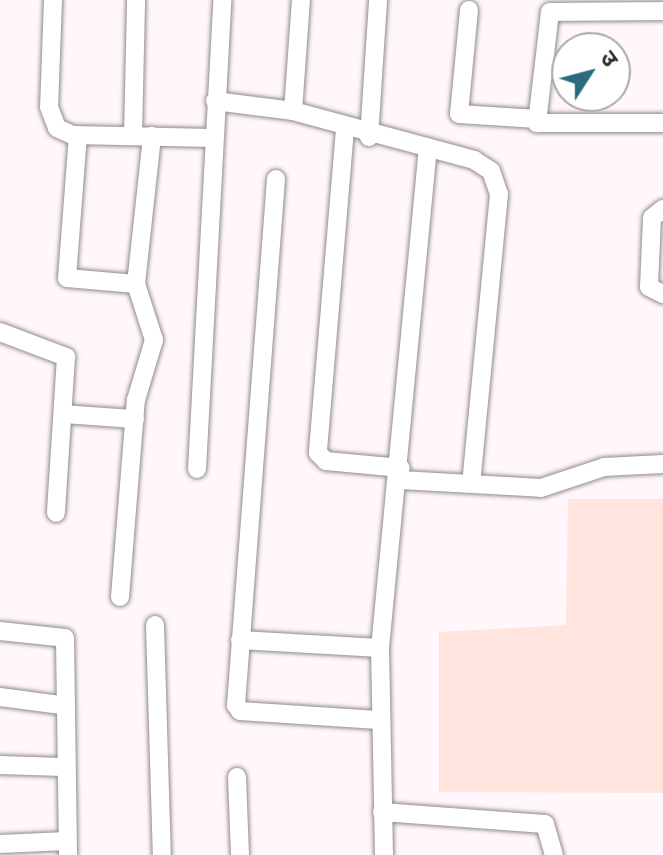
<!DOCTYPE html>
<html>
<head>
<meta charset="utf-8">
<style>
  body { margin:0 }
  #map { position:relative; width:663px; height:855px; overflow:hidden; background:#fff7fb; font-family:"Work Sans","Noto Sans Devanagari",sans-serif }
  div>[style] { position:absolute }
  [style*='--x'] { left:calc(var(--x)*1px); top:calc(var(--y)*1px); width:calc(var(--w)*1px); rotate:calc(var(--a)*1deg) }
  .green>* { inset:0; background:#ffe5de }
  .roads { filter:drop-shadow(0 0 2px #918a8d) drop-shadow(0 0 2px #918a8d) }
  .minor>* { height:18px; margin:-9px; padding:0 9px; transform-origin:9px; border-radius:9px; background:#fff }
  span { translate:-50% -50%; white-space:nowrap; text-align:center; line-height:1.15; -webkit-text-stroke:6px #fff; paint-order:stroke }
  .north { position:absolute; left:551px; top:32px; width:80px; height:80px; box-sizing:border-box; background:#fff; border:2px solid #aaa9aa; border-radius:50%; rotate:54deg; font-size:22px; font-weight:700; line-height:32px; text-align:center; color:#2b292a }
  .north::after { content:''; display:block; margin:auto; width:28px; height:36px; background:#2b6b7f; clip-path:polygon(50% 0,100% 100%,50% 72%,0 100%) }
</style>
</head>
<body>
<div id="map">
  <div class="green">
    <i style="clip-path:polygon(568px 499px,663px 499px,663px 793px,439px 792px,439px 632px,566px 625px)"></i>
  </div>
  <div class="roads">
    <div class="minor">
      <i style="--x:53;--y:0;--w:107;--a:92.1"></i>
      <i style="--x:49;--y:107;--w:22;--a:69"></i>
      <i style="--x:57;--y:128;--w:17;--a:24"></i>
      <i style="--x:73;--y:135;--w:140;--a:1.2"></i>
      <i style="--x:469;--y:10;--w:104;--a:95.5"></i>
      <i style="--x:459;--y:114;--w:78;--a:3.7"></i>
      <i style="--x:663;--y:11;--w:113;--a:179.5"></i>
      <i style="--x:550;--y:12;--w:112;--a:96.7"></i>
      <i style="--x:537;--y:123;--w:126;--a:0"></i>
      <i style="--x:215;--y:101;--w:79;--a:7.3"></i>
      <i style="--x:293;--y:111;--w:188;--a:15.1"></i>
      <i style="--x:474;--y:160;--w:20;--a:33"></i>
      <i style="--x:491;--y:171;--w:24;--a:71"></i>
      <i style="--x:499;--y:194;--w:290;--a:95.5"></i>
      <i style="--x:293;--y:111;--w:111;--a:-85.9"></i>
      <i style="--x:345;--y:129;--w:325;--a:94.8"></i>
      <i style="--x:318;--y:453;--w:11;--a:45"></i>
      <i style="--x:326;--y:461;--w:75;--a:5.3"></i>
      <i style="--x:78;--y:135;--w:143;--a:94.4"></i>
      <i style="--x:67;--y:278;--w:69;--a:5"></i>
      <i style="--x:133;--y:136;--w:136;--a:-88.7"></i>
      <i style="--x:369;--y:137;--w:137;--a:-86.2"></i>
      <i style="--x:276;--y:179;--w:528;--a:94.35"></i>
      <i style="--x:236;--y:705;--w:7;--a:56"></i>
      <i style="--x:240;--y:711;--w:138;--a:3.7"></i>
      <i style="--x:663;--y:209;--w:14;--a:141"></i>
      <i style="--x:652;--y:218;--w:69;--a:92.5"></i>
      <i style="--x:649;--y:287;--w:16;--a:27"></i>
      <i style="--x:0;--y:332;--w:71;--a:20.7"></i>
      <i style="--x:66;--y:357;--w:156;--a:93.7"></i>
      <i style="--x:63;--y:414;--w:72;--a:4"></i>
      <i style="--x:197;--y:469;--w:470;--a:-86.9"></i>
      <i style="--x:400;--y:480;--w:141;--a:3.2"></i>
      <i style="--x:541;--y:488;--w:66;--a:-18.4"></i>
      <i style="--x:604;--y:467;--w:59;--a:-2.9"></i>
      <i style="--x:120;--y:597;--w:198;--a:-85.4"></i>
      <i style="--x:136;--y:400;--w:63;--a:-73.3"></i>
      <i style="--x:154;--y:340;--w:59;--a:-107.8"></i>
      <i style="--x:136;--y:284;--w:149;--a:-83.8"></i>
      <i style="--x:155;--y:625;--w:230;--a:88.3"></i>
      <i style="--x:0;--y:631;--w:65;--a:6.1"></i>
      <i style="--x:65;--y:638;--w:217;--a:89.2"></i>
      <i style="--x:240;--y:640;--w:140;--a:3.3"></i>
      <i style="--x:0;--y:697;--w:62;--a:7.5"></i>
      <i style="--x:0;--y:765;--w:63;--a:1.8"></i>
      <i style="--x:237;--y:777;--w:78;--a:87.8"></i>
      <i style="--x:382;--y:812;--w:163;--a:4.2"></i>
      <i style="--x:545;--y:824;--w:32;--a:74"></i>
      <i style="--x:0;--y:844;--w:66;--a:-2.6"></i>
      <i style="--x:384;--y:855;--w:207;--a:-91.1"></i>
      <i style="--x:380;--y:648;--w:503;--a:-84.53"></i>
    </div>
  </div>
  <div class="north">उ</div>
</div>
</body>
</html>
